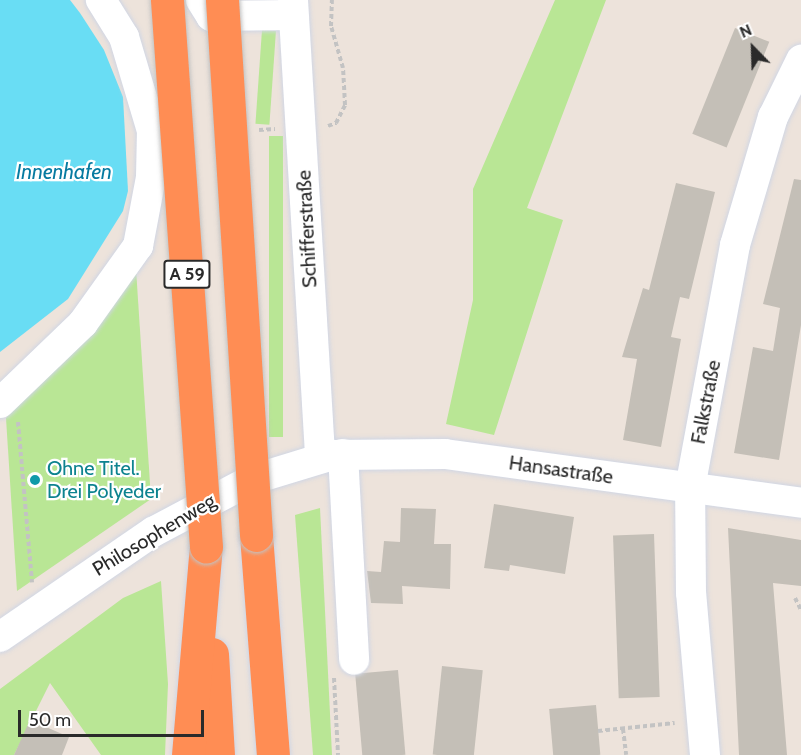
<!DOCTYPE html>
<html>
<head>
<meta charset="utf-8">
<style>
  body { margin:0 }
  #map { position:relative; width:801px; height:755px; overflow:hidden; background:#ede3db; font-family:Cabin,sans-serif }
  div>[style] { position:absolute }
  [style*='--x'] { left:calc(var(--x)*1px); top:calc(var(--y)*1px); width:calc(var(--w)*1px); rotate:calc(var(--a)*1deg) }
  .green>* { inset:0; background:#b9e695; transform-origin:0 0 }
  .water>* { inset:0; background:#69ddf4 }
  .building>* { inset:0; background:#c4bfb7; transform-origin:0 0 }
  .path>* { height:4px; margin-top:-2px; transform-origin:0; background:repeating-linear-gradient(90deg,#c3c3c3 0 4.5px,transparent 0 7.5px) }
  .roads { filter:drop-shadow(0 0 2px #d0d6e4) drop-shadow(0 0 2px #d0d6e4) }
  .minor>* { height:30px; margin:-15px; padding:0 15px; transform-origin:15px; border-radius:15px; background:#fff }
  .highway>* { height:33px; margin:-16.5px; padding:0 16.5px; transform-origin:16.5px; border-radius:16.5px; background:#ff8d54 }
  .bridges { filter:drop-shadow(0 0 2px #c3c3c3) drop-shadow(0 0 2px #c3c3c3) }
  .highway-bridge>* { height:33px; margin:-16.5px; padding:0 16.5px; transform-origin:16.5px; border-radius:16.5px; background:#ff8d54 }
  .dots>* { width:16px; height:16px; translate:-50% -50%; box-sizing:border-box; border:3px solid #fff; border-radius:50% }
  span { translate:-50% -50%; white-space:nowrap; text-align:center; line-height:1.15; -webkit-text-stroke:4.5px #fff; paint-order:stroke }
  .shield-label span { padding:2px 4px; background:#fff; border:2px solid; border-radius:4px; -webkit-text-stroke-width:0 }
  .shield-label { font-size:18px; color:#2a2a2a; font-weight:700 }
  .street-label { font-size:20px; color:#2a2a2a }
  .culture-label { font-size:20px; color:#0d838f }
  .left { translate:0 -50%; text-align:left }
  .water-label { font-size:21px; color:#077ba1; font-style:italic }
  .north { position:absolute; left:723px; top:18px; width:60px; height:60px; -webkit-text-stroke:4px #fff; paint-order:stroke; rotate:337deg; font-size:16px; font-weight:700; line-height:24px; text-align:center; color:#2a2a2a }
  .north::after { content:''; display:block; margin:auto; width:21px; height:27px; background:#2a2a2a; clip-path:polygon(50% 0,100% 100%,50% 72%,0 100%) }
  .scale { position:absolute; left:18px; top:710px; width:186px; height:27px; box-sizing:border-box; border:3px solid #2a2a2a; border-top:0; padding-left:8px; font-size:18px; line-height:21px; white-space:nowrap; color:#2a2a2a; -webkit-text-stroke:4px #fff; paint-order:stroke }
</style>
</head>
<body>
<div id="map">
  <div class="green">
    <i style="clip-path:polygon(555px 0,606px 0,527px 208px,563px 220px,494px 435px,446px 424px,473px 300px,473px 189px)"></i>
    <i style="left:262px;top:30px;width:14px;height:94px;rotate:4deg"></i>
    <i style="left:269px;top:136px;width:14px;height:301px"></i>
    <i style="clip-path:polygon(136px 269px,151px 499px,17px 591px,6px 418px)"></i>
    <i style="clip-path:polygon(320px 508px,332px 755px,313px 755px,295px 515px)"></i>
    <i style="clip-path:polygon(161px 581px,168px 684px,165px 755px,101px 755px,50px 683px,14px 755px,0 755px,0 689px,123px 598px)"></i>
  </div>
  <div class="water">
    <i style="clip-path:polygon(0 0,70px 0,80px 13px,104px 50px,123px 97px,128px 191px,123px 211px,68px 299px,0 352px)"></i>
  </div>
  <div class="building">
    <i style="left:735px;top:28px;width:37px;height:114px;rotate:22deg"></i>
    <i style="clip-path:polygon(794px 179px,801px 180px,801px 325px,779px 460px,734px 453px,753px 347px,773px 351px,780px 308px,763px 304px)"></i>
    <i style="clip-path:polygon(676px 183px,715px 192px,689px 299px,680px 297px,671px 337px,681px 339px,661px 447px,623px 440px,637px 359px,622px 357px,643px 288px,649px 290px)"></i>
    <i style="clip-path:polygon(494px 504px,574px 517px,565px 574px,510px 565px,509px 571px,484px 568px)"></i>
    <i style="clip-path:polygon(401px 508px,436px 509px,434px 544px,451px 544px,450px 589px,402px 586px,403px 604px,371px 603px,367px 571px,381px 572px,384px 541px,400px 542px)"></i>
    <i style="clip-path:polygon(728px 528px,801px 540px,801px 586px,773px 583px,787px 755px,739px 755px)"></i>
    <i style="left:654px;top:534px;width:163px;height:41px;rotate:88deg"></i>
    <i style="left:442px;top:666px;width:41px;height:89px;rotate:6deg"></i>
    <i style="left:398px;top:670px;width:85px;height:43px;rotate:85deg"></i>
    <i style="left:596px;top:705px;width:50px;height:47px;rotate:85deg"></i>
    <i style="clip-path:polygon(30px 720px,69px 737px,62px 755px,14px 755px)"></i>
  </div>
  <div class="path">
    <i style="--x:328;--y:126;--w:9;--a:-21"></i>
    <i style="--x:336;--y:123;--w:20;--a:-63"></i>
    <i style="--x:345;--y:105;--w:37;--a:-93"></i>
    <i style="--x:343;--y:68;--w:44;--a:-105.9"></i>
    <i style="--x:331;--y:26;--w:26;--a:-88"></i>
    <i style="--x:259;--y:130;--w:16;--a:-4"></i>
    <i style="--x:18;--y:422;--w:161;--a:85"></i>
    <i style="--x:795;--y:598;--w:13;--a:63"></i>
    <i style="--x:334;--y:678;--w:77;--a:87"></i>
    <i style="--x:623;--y:729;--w:26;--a:83"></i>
    <i style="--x:598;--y:731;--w:77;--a:-5.9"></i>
  </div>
  <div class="roads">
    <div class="minor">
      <i style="--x:201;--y:0;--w:19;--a:58"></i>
      <i style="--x:211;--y:16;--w:82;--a:-0.7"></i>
      <i style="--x:293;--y:0;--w:459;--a:86.6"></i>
      <i style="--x:0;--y:403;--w:115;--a:-43.9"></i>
      <i style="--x:83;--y:323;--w:95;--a:-54.5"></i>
      <i style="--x:138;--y:246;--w:70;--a:-79.3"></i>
      <i style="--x:151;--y:177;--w:46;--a:-88.8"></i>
      <i style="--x:152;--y:131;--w:98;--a:-106.6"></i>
      <i style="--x:124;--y:37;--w:44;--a:-121.9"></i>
      <i style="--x:343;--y:454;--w:206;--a:86.9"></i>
      <i style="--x:0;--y:637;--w:186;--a:-34.5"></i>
      <i style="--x:153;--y:532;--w:111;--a:-28"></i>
      <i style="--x:251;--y:480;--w:86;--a:-17"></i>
      <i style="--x:333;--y:455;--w:112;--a:-0.5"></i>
      <i style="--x:445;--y:454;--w:359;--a:7.8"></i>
      <i style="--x:705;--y:755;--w:163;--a:-94.9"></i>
      <i style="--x:691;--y:593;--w:105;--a:-90.5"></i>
      <i style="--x:690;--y:488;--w:247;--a:-79.5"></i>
      <i style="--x:735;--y:245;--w:134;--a:-73.5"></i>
      <i style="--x:773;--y:117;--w:64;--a:-63.8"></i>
    </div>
    <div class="highway">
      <i style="--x:256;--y:535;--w:221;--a:85.6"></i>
      <i style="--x:212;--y:654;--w:101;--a:86.6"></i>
      <i style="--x:188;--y:755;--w:209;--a:-85.1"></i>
    </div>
  </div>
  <div class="bridges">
    <div class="highway-bridge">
      <i style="--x:167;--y:0;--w:548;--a:85.92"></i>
      <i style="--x:222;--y:0;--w:536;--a:86.36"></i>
    </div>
  </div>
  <div class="dots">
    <i style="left:35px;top:480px;background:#0f9aa8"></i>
  </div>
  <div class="shield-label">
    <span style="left:187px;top:274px">A 59</span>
  </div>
  <div class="street-label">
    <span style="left:307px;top:229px;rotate:-93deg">Schifferstraße</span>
    <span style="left:706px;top:402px;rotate:-79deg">Falkstraße</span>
    <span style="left:561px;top:470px;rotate:8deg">Hansastraße</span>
    <span style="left:154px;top:535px;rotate:-31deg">Philosophenweg</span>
  </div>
  <div class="culture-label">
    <span class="left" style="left:47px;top:480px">Ohne Titel.<br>Drei Polyeder</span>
  </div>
  <div class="water-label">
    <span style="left:64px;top:172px">Innenhafen</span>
  </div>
  <div class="north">N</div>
  <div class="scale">50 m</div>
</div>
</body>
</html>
